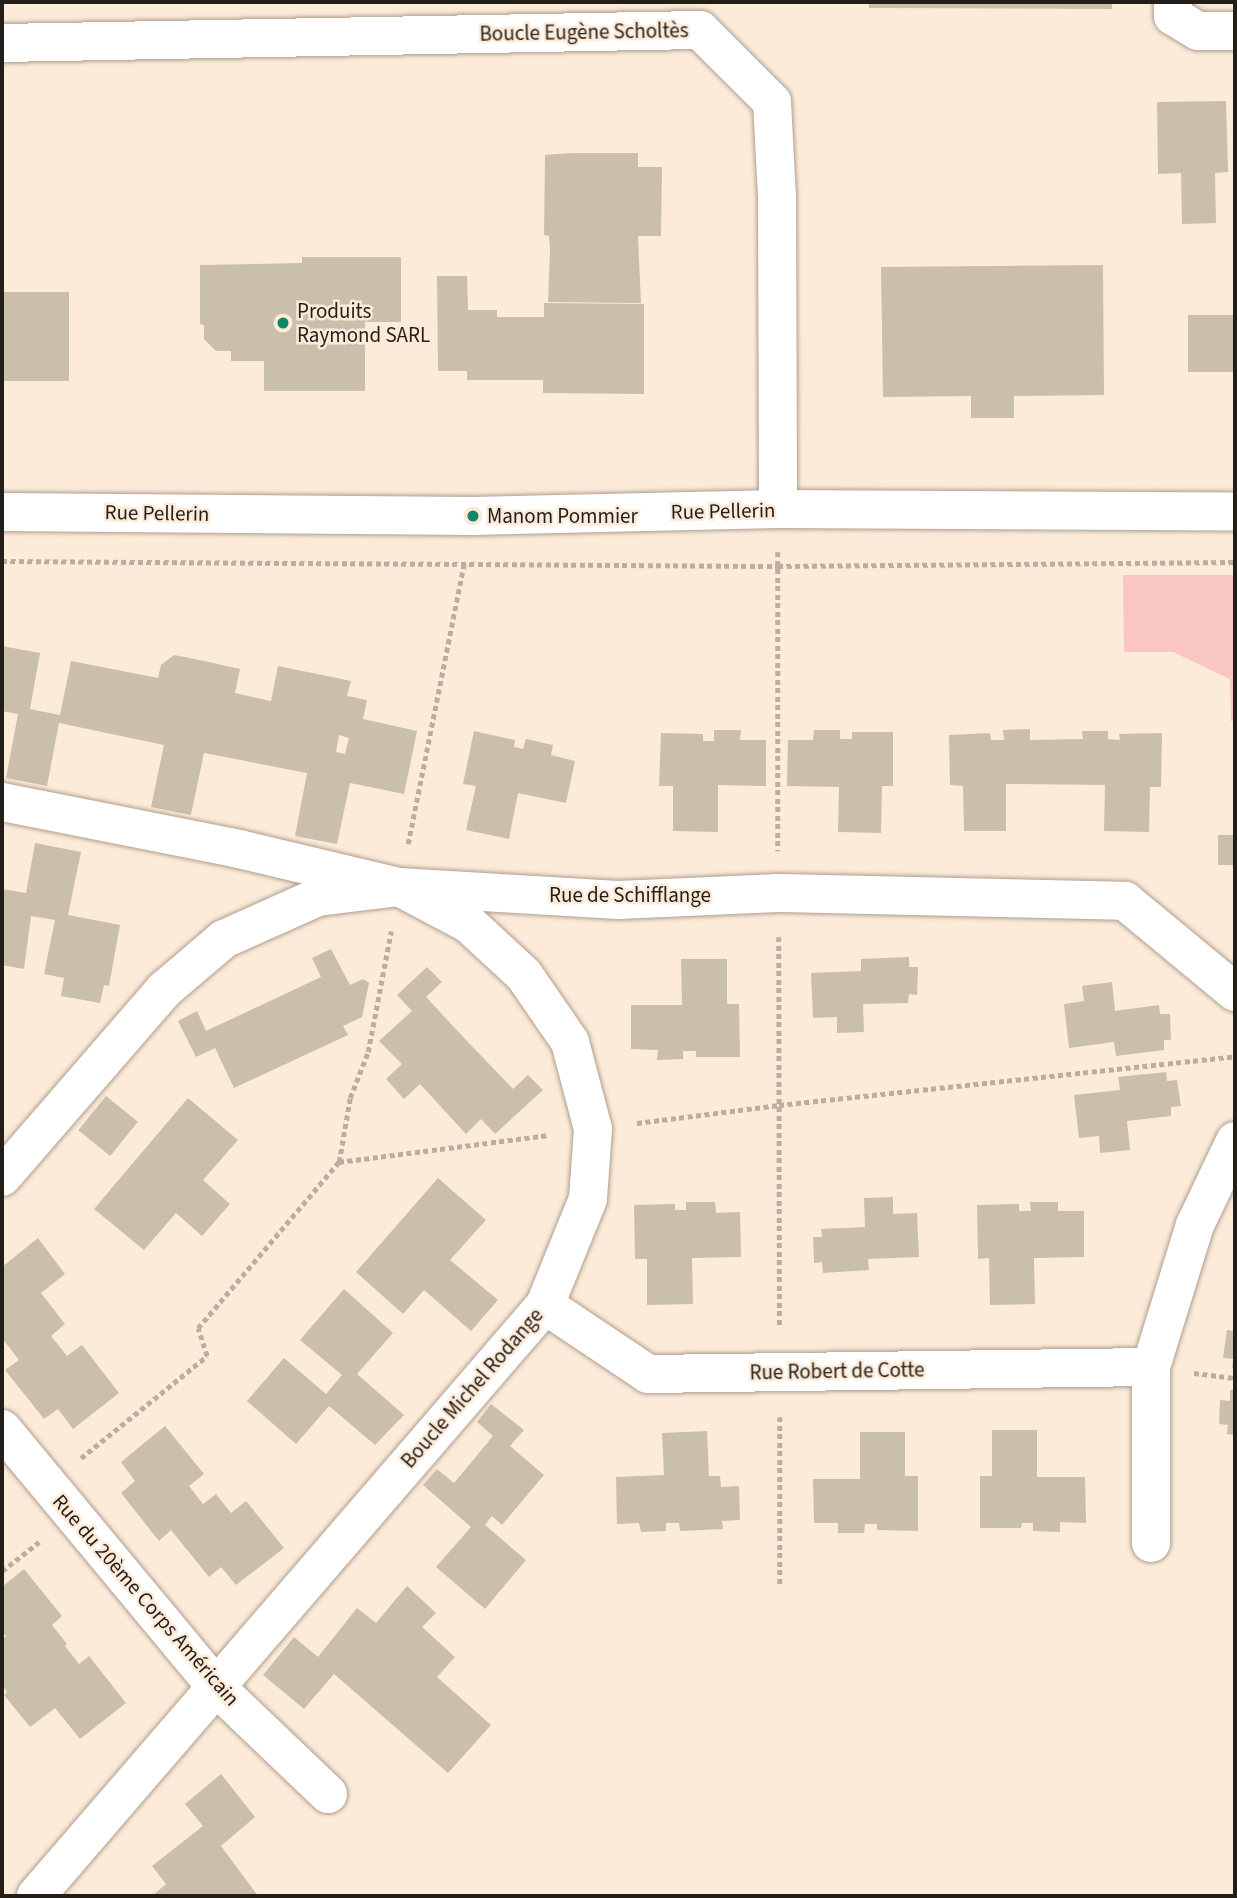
<!DOCTYPE html>
<html>
<head>
<meta charset="utf-8">
<style>
  body { margin:0 }
  #map { position:relative; width:1237px; height:1898px; overflow:hidden; background:#fdebda; font-family:"Source Sans 3",sans-serif }
  div>[style] { position:absolute }
  [style*='--x'] { left:calc(var(--x)*1px); top:calc(var(--y)*1px); width:calc(var(--w)*1px); rotate:calc(var(--a)*1deg) }
  .green>* { inset:0; background:#fac6c1 }
  .building>* { inset:0; background:#c9bfab; transform-origin:0 0 }
  .path>* { height:4.5px; margin-top:-2.25px; transform-origin:0; background:repeating-linear-gradient(90deg,#bbad9f 0 5px,transparent 0 8.5px) }
  .roads { filter:drop-shadow(0 0 2px #af9e8e) drop-shadow(0 0 2px #af9e8e) }
  .minor>* { height:38px; margin:-19px; padding:0 19px; transform-origin:19px; border-radius:19px; background:#fff }
  .dots>* { width:19px; height:19px; translate:-50% -50%; box-sizing:border-box; border:4px solid #fdebda; border-radius:50% }
  span { translate:-50% -50%; white-space:nowrap; text-align:center; line-height:1.15; -webkit-text-stroke:5px #fdebda; paint-order:stroke }
  .street-label { font-size:21px; color:#241e18 }
  .poi-label { font-size:21px; color:#241e18 }
  .left { translate:0 -50%; text-align:left }
  .frame { position:absolute; inset:0; border:4px solid #241e18; pointer-events:none }
</style>
</head>
<body>
<div id="map">
  <div class="green">
    <i style="clip-path:polygon(1123px 575px,1235px 575px,1235px 722px,1231px 721px,1230px 679px,1173px 652px,1124px 652px)"></i>
  </div>
  <div class="building">
    <i style="clip-path:polygon(869px 2px,1112px 2px,1112px 9px,869px 8px)"></i>
    <i style="clip-path:polygon(1226px 101px,1228px 172px,1215px 173px,1216px 223px,1182px 224px,1181px 173px,1158px 174px,1157px 102px)"></i>
    <i style="clip-path:polygon(571px 153px,638px 153px,638px 167px,662px 167px,661px 236px,638px 236px,641px 303px,548px 302px,550px 250px,549px 236px,544px 235px,545px 155px)"></i>
    <i style="clip-path:polygon(302px 257px,401px 257px,401px 322px,365px 322px,365px 391px,264px 391px,264px 361px,231px 361px,231px 351px,216px 351px,204px 339px,204px 325px,200px 324px,200px 265px,302px 263px)"></i>
    <i style="clip-path:polygon(1103px 265px,1104px 395px,1014px 396px,1014px 418px,971px 418px,971px 396px,883px 397px,881px 267px)"></i>
    <i style="clip-path:polygon(437px 276px,467px 276px,468px 310px,497px 310px,497px 317px,544px 317px,544px 303px,644px 304px,644px 394px,543px 393px,543px 380px,467px 380px,467px 371px,438px 371px)"></i>
    <i style="left:69px;top:292px;width:89px;height:67px;rotate:90deg"></i>
    <i style="left:1188px;top:315px;width:47px;height:57px"></i>
    <i style="clip-path:polygon(evenodd,2px 646px,40px 653px,30px 709px,60px 715px,71px 661px,158px 678px,161px 665px,174px 655px,204px 661px,240px 669px,235px 693px,271px 701px,278px 666px,351px 681px,347px 696px,367px 700px,363px 719px,417px 731px,404px 794px,350px 783px,337px 844px,295px 836px,307px 773px,204px 753px,191px 815px,151px 807px,164px 745px,59px 723px,47px 786px,6px 778px,18px 714px,2px 711px,2px 646px,339px 735px,349px 738px,345px 754px,336px 752px,339px 735px)"></i>
    <i style="clip-path:polygon(1030px 729px,1030px 740px,1083px 739px,1082px 731px,1108px 731px,1108px 739px,1120px 740px,1119px 734px,1162px 733px,1161px 787px,1150px 787px,1149px 832px,1104px 831px,1105px 785px,1006px 784px,1006px 831px,964px 831px,963px 786px,950px 785px,949px 735px,990px 733px,991px 740px,1004px 740px,1003px 730px)"></i>
    <i style="clip-path:polygon(714px 730px,741px 730px,740px 740px,766px 740px,766px 786px,718px 785px,718px 832px,673px 831px,673px 786px,659px 786px,661px 733px,703px 734px,703px 741px,714px 741px)"></i>
    <i style="clip-path:polygon(814px 730px,840px 730px,840px 739px,852px 739px,852px 732px,893px 732px,893px 786px,882px 786px,881px 833px,838px 832px,839px 787px,787px 786px,788px 740px,813px 740px)"></i>
    <i style="clip-path:polygon(474px 731px,515px 740px,514px 747px,523px 749px,526px 739px,553px 745px,551px 755px,575px 761px,566px 803px,518px 793px,509px 839px,466px 830px,476px 786px,463px 784px)"></i>
    <i style="left:1218px;top:835px;width:17px;height:30px"></i>
    <i style="clip-path:polygon(35px 843px,81px 852px,68px 915px,120px 925px,109px 986px,104px 985px,100px 1003px,61px 996px,64px 978px,44px 974px,55px 920px,31px 916px,24px 969px,2px 965px,2px 889px,26px 893px)"></i>
    <i style="clip-path:polygon(331px 949px,350px 985px,363px 979px,369px 983px,362px 1017px,343px 1026px,348px 1035px,234px 1088px,215px 1048px,196px 1057px,178px 1021px,197px 1011px,206px 1031px,321px 977px,312px 958px)"></i>
    <i style="clip-path:polygon(909px 957px,909px 967px,918px 967px,917px 995px,909px 994px,908px 1003px,863px 1004px,864px 1032px,837px 1033px,837px 1017px,813px 1018px,811px 973px,861px 971px,861px 959px)"></i>
    <i style="clip-path:polygon(681px 959px,727px 959px,727px 1004px,739px 1004px,740px 1057px,696px 1057px,696px 1051px,683px 1051px,683px 1059px,657px 1060px,658px 1050px,631px 1049px,631px 1005px,682px 1005px)"></i>
    <i style="clip-path:polygon(427px 967px,442px 982px,426px 997px,467px 1041px,513px 1089px,528px 1075px,543px 1090px,495px 1134px,481px 1119px,466px 1134px,420px 1084px,404px 1099px,386px 1079px,402px 1064px,379px 1041px,412px 1011px,397px 995px)"></i>
    <i style="clip-path:polygon(1112px 982px,1115px 1011px,1159px 1005px,1160px 1014px,1170px 1014px,1171px 1040px,1164px 1040px,1164px 1050px,1116px 1056px,1114px 1042px,1069px 1048px,1064px 1004px,1084px 1001px,1082px 986px)"></i>
    <i style="clip-path:polygon(1166px 1072px,1167px 1081px,1177px 1080px,1181px 1106px,1171px 1107px,1171px 1116px,1127px 1121px,1130px 1150px,1100px 1153px,1099px 1136px,1079px 1138px,1074px 1095px,1120px 1090px,1118px 1077px)"></i>
    <i style="left:106px;top:1096px;width:41px;height:44px;rotate:39deg"></i>
    <i style="clip-path:polygon(188px 1098px,238px 1140px,203px 1180px,230px 1204px,202px 1236px,176px 1213px,144px 1250px,94px 1209px)"></i>
    <i style="clip-path:polygon(438px 1178px,486px 1220px,450px 1260px,498px 1300px,471px 1331px,424px 1290px,403px 1314px,356px 1272px)"></i>
    <i style="clip-path:polygon(893px 1197px,893px 1214px,917px 1213px,919px 1257px,868px 1259px,869px 1270px,823px 1273px,822px 1262px,814px 1263px,813px 1237px,822px 1237px,821px 1229px,865px 1227px,864px 1198px)"></i>
    <i style="clip-path:polygon(686px 1202px,715px 1202px,716px 1213px,740px 1212px,741px 1257px,692px 1258px,693px 1304px,647px 1305px,647px 1259px,635px 1259px,634px 1205px,675px 1204px,675px 1210px,686px 1210px)"></i>
    <i style="clip-path:polygon(1030px 1202px,1058px 1202px,1058px 1211px,1084px 1211px,1084px 1257px,1034px 1258px,1035px 1304px,990px 1305px,989px 1258px,978px 1259px,977px 1205px,1019px 1204px,1019px 1211px,1031px 1211px)"></i>
    <i style="clip-path:polygon(38px 1238px,65px 1274px,41px 1293px,65px 1324px,51px 1336px,67px 1356px,82px 1345px,119px 1393px,73px 1429px,58px 1409px,44px 1419px,5px 1370px,19px 1360px,2px 1338px,2px 1267px)"></i>
    <i style="clip-path:polygon(344px 1289px,393px 1333px,357px 1374px,404px 1415px,375px 1445px,329px 1406px,296px 1444px,247px 1401px,284px 1358px,326px 1394px,342px 1375px,300px 1340px)"></i>
    <i style="clip-path:polygon(1227px 1330px,1235px 1331px,1235px 1368px,1232px 1368px,1233px 1359px,1223px 1358px)"></i>
    <i style="clip-path:polygon(1230px 1390px,1235px 1390px,1235px 1435px,1227px 1434px,1228px 1425px,1219px 1424px,1220px 1400px,1230px 1401px)"></i>
    <i style="clip-path:polygon(491px 1404px,524px 1430px,510px 1446px,544px 1475px,502px 1525px,492px 1516px,485px 1525px,526px 1560px,485px 1609px,436px 1567px,471px 1527px,423px 1485px,437px 1469px,454px 1483px,474px 1459px,493px 1436px,477px 1422px)"></i>
    <i style="clip-path:polygon(165px 1426px,204px 1474px,189px 1486px,203px 1504px,216px 1494px,231px 1513px,246px 1501px,284px 1548px,236px 1585px,221px 1567px,209px 1577px,171px 1530px,159px 1541px,121px 1493px,135px 1481px,121px 1462px)"></i>
    <i style="clip-path:polygon(992px 1430px,1037px 1430px,1037px 1477px,1085px 1477px,1086px 1523px,1060px 1522px,1060px 1532px,1033px 1531px,1033px 1523px,1022px 1523px,1021px 1528px,980px 1528px,980px 1476px,992px 1476px)"></i>
    <i style="clip-path:polygon(707px 1431px,709px 1476px,720px 1476px,721px 1487px,739px 1486px,740px 1520px,722px 1521px,723px 1529px,680px 1531px,679px 1523px,666px 1523px,666px 1531px,641px 1532px,639px 1523px,617px 1524px,616px 1477px,664px 1475px,662px 1433px)"></i>
    <i style="clip-path:polygon(860px 1432px,905px 1432px,905px 1476px,918px 1476px,918px 1531px,877px 1530px,877px 1524px,865px 1524px,864px 1533px,838px 1533px,838px 1523px,814px 1523px,813px 1479px,860px 1479px)"></i>
    <i style="clip-path:polygon(24px 1569px,62px 1616px,52px 1625px,67px 1644px,65px 1646px,79px 1664px,89px 1656px,126px 1703px,80px 1739px,55px 1708px,30px 1727px,4px 1695px,7px 1692px,2px 1685px,2px 1640px,6px 1636px,2px 1631px,2px 1587px)"></i>
    <i style="clip-path:polygon(407px 1586px,436px 1613px,422px 1627px,455px 1657px,437px 1677px,491px 1725px,448px 1773px,334px 1674px,304px 1709px,263px 1675px,294px 1637px,318px 1657px,357px 1608px,376px 1623px)"></i>
    <i style="clip-path:polygon(221px 1774px,255px 1817px,221px 1846px,258px 1896px,152px 1896px,166px 1884px,152px 1866px,203px 1826px,185px 1804px)"></i>
  </div>
  <div class="path">
    <i style="--x:778;--y:552;--w:299;--a:90"></i>
    <i style="--x:2;--y:561;--w:776;--a:0.37"></i>
    <i style="--x:778;--y:566;--w:457;--a:-0.5"></i>
    <i style="--x:408;--y:844;--w:286;--a:-78.7"></i>
    <i style="--x:779;--y:937;--w:390;--a:89.9"></i>
    <i style="--x:637;--y:1123;--w:143;--a:-7.2"></i>
    <i style="--x:779;--y:1105;--w:459;--a:-6.1"></i>
    <i style="--x:339;--y:1162;--w:65;--a:-80.2"></i>
    <i style="--x:350;--y:1098;--w:49;--a:-68.6"></i>
    <i style="--x:368;--y:1052;--w:123;--a:-79.2"></i>
    <i style="--x:1194;--y:1373;--w:41;--a:7"></i>
    <i style="--x:780;--y:1417;--w:167;--a:90"></i>
    <i style="--x:81;--y:1458;--w:162;--a:-39"></i>
    <i style="--x:207;--y:1356;--w:29;--a:-108"></i>
    <i style="--x:198;--y:1328;--w:218;--a:-49.7"></i>
    <i style="--x:339;--y:1162;--w:212;--a:-7.3"></i>
    <i style="--x:2;--y:1571;--w:47;--a:-38.1"></i>
  </div>
  <div class="roads">
    <div class="minor">
      <i style="--x:1173;--y:2;--w:14;--a:90"></i>
      <i style="--x:1173;--y:16;--w:29;--a:31"></i>
      <i style="--x:1198;--y:31;--w:37;--a:0"></i>
      <i style="--x:2;--y:43;--w:698;--a:-1.07"></i>
      <i style="--x:700;--y:30;--w:102;--a:45"></i>
      <i style="--x:772;--y:102;--w:97;--a:87"></i>
      <i style="--x:777;--y:199;--w:310;--a:89.8"></i>
      <i style="--x:2;--y:512;--w:471;--a:0.5"></i>
      <i style="--x:473;--y:516;--w:305;--a:-1.3"></i>
      <i style="--x:778;--y:509;--w:457;--a:0.3"></i>
      <i style="--x:2;--y:802;--w:242;--a:11.2"></i>
      <i style="--x:239;--y:849;--w:164;--a:13.4"></i>
      <i style="--x:399;--y:887;--w:219;--a:3.4"></i>
      <i style="--x:618;--y:900;--w:161;--a:-2.5"></i>
      <i style="--x:779;--y:893;--w:346;--a:1.3"></i>
      <i style="--x:1125;--y:901;--w:143;--a:39.6"></i>
      <i style="--x:2;--y:1177;--w:247;--a:-49.1"></i>
      <i style="--x:164;--y:990;--w:79;--a:-40.4"></i>
      <i style="--x:224;--y:939;--w:103;--a:-24.1"></i>
      <i style="--x:318;--y:897;--w:82;--a:-7"></i>
      <i style="--x:399;--y:887;--w:79;--a:27.9"></i>
      <i style="--x:469;--y:924;--w:75;--a:42.8"></i>
      <i style="--x:524;--y:975;--w:81;--a:55.5"></i>
      <i style="--x:570;--y:1042;--w:90;--a:75.2"></i>
      <i style="--x:593;--y:1129;--w:70;--a:94.1"></i>
      <i style="--x:588;--y:1199;--w:114;--a:112.1"></i>
      <i style="--x:545;--y:1305;--w:780;--a:130.74"></i>
      <i style="--x:545;--y:1305;--w:124;--a:33.8"></i>
      <i style="--x:648;--y:1374;--w:503;--a:-0.8"></i>
      <i style="--x:2;--y:1429;--w:335;--a:50.3"></i>
      <i style="--x:216;--y:1687;--w:155;--a:43.7"></i>
      <i style="--x:1151;--y:1543;--w:176;--a:-90"></i>
      <i style="--x:1151;--y:1367;--w:149;--a:-72.8"></i>
      <i style="--x:1195;--y:1225;--w:93;--a:-64.5"></i>
    </div>
  </div>
  <div class="dots">
    <i style="left:283px;top:323px;background:#118767"></i>
    <i style="left:473px;top:516px;background:#118767"></i>
  </div>
  <div class="street-label">
    <span style="left:584px;top:32px;rotate:-1deg">Boucle Eugène Scholtès</span>
    <span style="left:723px;top:511px;rotate:-1deg">Rue Pellerin</span>
    <span style="left:157px;top:513px;rotate:1deg">Rue Pellerin</span>
    <span style="left:630px;top:895px">Rue de Schifflange</span>
    <span style="left:837px;top:1371px;rotate:-1deg">Rue Robert de Cotte</span>
    <span style="left:472px;top:1388px;rotate:-49deg">Boucle Michel Rodange</span>
    <span style="left:146px;top:1600px;rotate:49deg">Rue du 20ème Corps Américain</span>
  </div>
  <div class="poi-label">
    <span class="left" style="left:297px;top:323px">Produits<br>Raymond SARL</span>
    <span class="left" style="left:487px;top:516px">Manom Pommier</span>
  </div>
  <div class="frame"></div>
</div>
</body>
</html>
